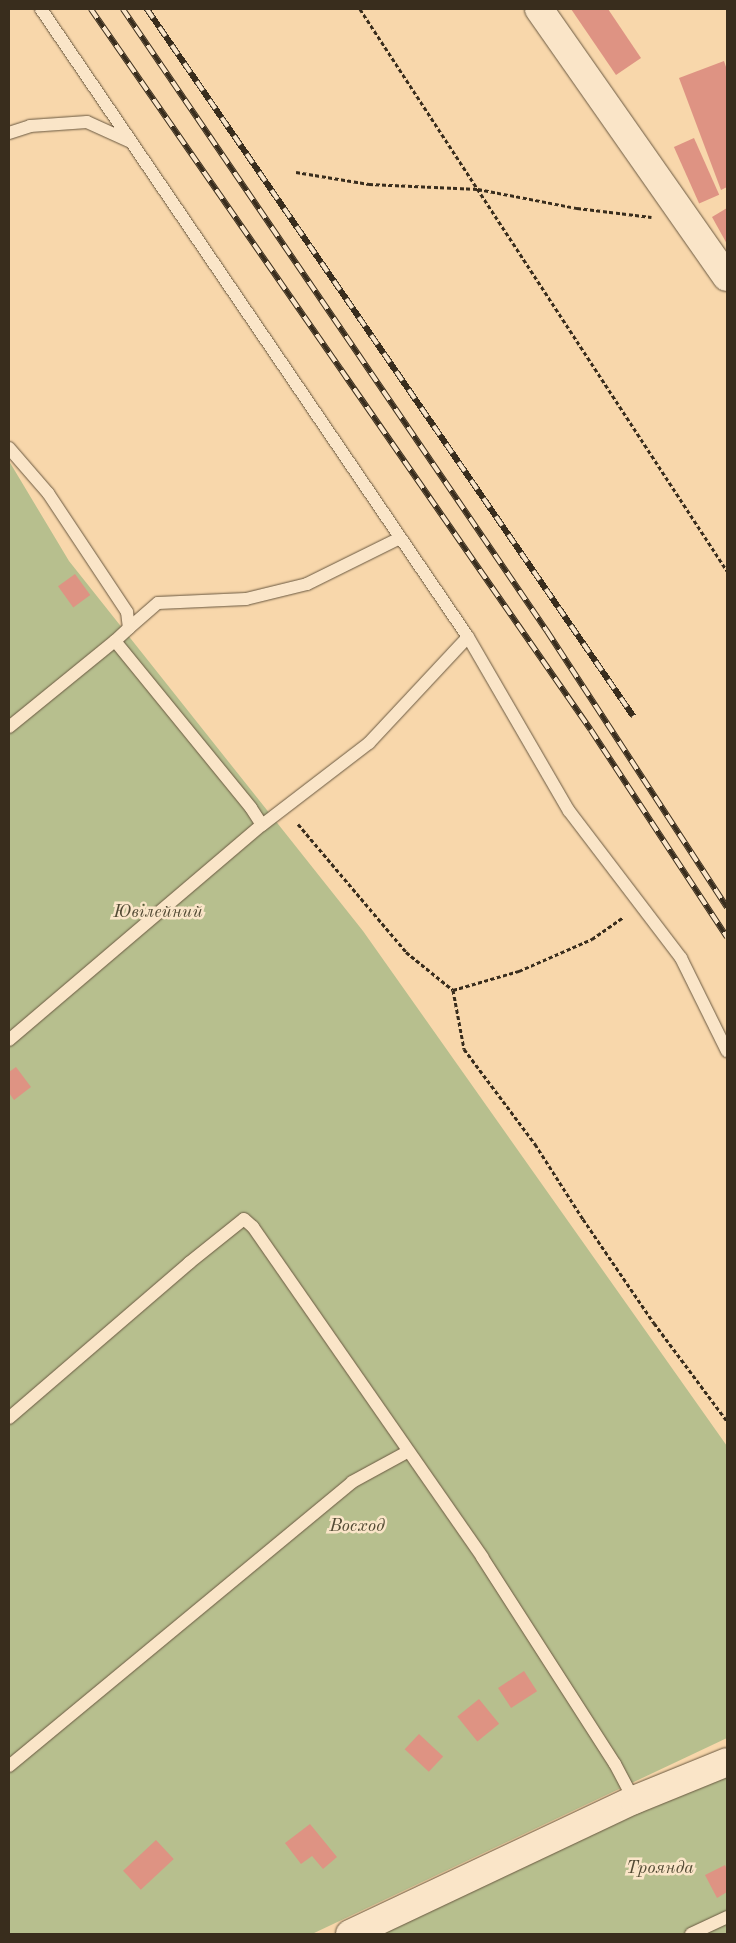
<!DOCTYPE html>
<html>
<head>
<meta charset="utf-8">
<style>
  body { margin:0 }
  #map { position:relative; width:736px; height:1943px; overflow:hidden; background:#f8d7ab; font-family:"Old Standard TT",serif }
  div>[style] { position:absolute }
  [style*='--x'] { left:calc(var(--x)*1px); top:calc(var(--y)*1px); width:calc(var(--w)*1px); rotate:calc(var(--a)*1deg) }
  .green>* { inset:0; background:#b7bf8e }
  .building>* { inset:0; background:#de9383; transform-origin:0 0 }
  .path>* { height:3px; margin-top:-1.5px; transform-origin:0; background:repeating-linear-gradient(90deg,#392d1d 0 4px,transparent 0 6.5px) }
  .roads { filter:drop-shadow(0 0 1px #695840) drop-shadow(0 0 1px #695840) }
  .lane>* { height:12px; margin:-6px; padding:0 6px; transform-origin:6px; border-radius:6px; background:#fae5c8 }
  .secondary>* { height:28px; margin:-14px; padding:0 14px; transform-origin:14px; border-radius:14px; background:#fae5c8 }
  .rail>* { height:5.5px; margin-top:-2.75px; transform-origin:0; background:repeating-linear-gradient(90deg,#fae5c8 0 11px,#392d1d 0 22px); box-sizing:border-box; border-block:1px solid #392d1d }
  span { translate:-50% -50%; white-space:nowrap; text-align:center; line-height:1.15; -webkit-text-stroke:5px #fae5c8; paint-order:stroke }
  .park-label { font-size:18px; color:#524a34; font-style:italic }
  .frame { position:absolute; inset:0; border:10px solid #392d1d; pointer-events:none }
</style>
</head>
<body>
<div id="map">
  <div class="green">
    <i style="clip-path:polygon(9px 461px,69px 561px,363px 931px,727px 1446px,727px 1738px,312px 1934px,9px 1934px)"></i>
    <i style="clip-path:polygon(727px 1763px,727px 1934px,366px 1934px)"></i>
  </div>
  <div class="building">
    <i style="clip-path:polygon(571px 9px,608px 9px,641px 58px,616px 75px)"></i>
    <i style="clip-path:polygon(724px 61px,727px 70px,727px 187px,721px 190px,679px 78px)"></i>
    <i style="left:694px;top:138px;width:62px;height:22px;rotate:66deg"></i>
    <i style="clip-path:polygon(727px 208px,727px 244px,712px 217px)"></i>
    <i style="left:75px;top:574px;width:26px;height:21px;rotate:54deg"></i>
    <i style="clip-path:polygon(16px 1067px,31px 1087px,14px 1100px,9px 1093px,9px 1072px)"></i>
    <i style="left:524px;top:1671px;width:24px;height:31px;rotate:57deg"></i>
    <i style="left:479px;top:1699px;width:32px;height:28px;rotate:51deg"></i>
    <i style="left:419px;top:1734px;width:33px;height:21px;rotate:43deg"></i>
    <i style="clip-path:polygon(310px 1824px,337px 1857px,323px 1869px,312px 1856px,301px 1864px,285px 1843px)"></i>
    <i style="left:156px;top:1840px;width:26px;height:45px;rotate:47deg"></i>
    <i style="clip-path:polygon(725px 1865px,727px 1870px,727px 1892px,717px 1898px,705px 1875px)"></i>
  </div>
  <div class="path">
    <i style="--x:360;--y:9;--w:671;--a:56.85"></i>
    <i style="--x:296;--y:172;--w:74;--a:9.3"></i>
    <i style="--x:369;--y:184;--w:109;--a:2.6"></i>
    <i style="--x:478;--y:189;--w:101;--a:10.9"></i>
    <i style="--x:577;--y:208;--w:75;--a:6.9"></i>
    <i style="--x:298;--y:824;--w:167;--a:49.8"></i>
    <i style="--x:406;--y:952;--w:60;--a:39"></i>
    <i style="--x:453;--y:990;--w:60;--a:79.4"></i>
    <i style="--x:464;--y:1049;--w:119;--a:53.2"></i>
    <i style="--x:535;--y:1144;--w:89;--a:57.4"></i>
    <i style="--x:583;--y:1219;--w:126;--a:55.7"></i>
    <i style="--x:654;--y:1323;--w:122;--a:53.3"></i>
    <i style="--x:453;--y:990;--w:69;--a:-16.1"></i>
    <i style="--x:519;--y:971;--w:80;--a:-23.7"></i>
    <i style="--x:592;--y:939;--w:38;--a:-35"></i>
  </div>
  <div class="roads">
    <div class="lane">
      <i style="--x:41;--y:9;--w:759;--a:55.79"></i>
      <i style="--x:468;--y:637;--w:201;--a:59.9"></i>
      <i style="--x:569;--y:811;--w:185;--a:52.7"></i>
      <i style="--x:681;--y:958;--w:104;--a:63.7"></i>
      <i style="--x:9;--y:133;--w:22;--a:-18"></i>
      <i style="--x:30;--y:126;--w:57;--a:-4"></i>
      <i style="--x:87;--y:122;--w:46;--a:24.3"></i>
      <i style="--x:9;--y:448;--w:60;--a:49.1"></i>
      <i style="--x:48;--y:493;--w:143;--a:56.4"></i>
      <i style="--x:127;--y:612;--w:16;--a:83"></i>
      <i style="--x:129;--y:628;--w:19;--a:137"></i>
      <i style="--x:115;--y:641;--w:215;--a:50.8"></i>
      <i style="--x:251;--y:808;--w:20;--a:57"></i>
      <i style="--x:129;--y:628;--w:38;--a:-41"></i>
      <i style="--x:158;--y:603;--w:88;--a:-2.6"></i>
      <i style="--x:246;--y:599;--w:63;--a:-13.8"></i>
      <i style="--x:307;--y:584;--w:104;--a:-26.3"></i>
      <i style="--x:9;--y:727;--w:136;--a:-39.1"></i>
      <i style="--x:9;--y:1040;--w:332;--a:-40.4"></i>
      <i style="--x:262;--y:825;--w:135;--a:-37.5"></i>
      <i style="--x:369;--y:743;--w:145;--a:-47"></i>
      <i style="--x:9;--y:1418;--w:238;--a:-40.7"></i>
      <i style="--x:189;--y:1263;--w:70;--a:-38.7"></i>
      <i style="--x:244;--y:1219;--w:12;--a:42"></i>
      <i style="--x:253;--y:1227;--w:402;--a:55.2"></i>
      <i style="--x:482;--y:1557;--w:246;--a:57.3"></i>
      <i style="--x:615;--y:1764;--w:41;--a:62.2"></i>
      <i style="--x:9;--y:1766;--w:445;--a:-39.6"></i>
      <i style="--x:352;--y:1482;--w:63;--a:-28.6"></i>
      <i style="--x:691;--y:1934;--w:40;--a:-25"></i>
    </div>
    <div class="secondary">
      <i style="--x:539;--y:9;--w:327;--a:55"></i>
      <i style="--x:350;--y:1934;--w:314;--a:-25.3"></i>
      <i style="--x:634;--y:1800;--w:100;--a:-22.2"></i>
    </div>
  </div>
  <div class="rail">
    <i style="--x:91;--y:9;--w:877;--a:55.26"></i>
    <i style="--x:591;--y:730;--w:248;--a:56.7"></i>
    <i style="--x:123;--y:9;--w:753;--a:55.72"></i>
    <i style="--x:547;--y:631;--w:330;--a:56.9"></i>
    <i style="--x:147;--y:9;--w:859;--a:55.48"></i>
  </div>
  <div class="park-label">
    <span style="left:158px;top:912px">Ювілейний</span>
    <span style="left:357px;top:1526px">Восход</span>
    <span style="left:660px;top:1868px">Троянда</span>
  </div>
  <div class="frame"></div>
</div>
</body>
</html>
